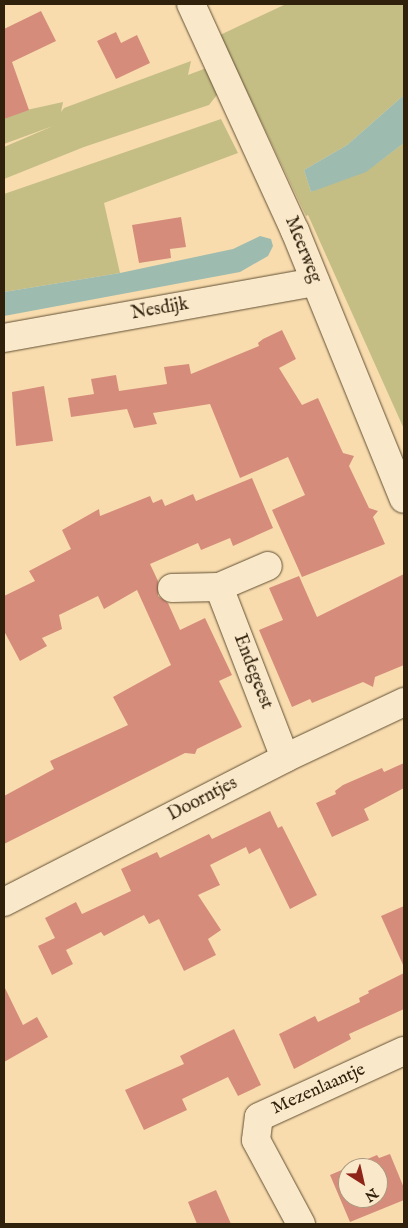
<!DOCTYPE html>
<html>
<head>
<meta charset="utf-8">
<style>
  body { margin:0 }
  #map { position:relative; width:408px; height:1228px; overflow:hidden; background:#f8dcae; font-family:"IM FELL English",serif }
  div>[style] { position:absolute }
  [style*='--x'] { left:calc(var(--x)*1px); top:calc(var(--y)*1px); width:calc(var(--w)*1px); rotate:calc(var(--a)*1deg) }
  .green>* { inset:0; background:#c4be85 }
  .water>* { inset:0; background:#9dbbaf }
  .building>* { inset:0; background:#d68c7b }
  .roads { filter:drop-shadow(0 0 1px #625034) drop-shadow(0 0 1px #625034) }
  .street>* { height:28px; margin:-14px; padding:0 14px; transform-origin:14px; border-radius:14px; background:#fae8ca }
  span { translate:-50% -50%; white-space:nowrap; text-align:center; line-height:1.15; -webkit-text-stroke:4px #fae8ca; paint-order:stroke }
  .street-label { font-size:18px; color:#30210c }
  .frame { position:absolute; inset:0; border:5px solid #30210c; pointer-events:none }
  .north { position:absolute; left:338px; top:1158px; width:50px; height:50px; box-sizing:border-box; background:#fae8ca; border:1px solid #a9987e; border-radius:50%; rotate:145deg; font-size:14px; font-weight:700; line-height:20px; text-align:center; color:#30210c }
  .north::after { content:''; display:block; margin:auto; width:18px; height:22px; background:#8f2418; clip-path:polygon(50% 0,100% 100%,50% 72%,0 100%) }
</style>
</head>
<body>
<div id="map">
  <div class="green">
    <i style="clip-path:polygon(286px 4px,404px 4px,404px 95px,347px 145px,304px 170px,311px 192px,376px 164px,404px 143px,404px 429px,308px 215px,306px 216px,220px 35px)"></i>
    <i style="clip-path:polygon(191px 61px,188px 75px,209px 67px,220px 91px,209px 105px,84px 147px,4px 179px,4px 147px,53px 126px,4px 144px,4px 115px,63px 102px,61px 112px,64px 108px)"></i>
    <i style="clip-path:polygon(221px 119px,238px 153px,104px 203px,120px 273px,4px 292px,4px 194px)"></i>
  </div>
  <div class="water">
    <i style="clip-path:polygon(404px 95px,404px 143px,366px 172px,311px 192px,304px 170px,347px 145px)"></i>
    <i style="clip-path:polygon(260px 236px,271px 239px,273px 246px,268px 256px,240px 272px,4px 316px,4px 292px,120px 273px,233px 249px)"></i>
  </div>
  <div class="building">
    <i style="clip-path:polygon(41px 11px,56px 41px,12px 62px,29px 110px,4px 119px,4px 29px)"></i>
    <i style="clip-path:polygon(116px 32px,121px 43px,137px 35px,150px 63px,116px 79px,97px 41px)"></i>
    <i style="clip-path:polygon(181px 217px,186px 247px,170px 249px,171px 258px,139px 263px,132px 225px)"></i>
    <i style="clip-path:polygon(282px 330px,296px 359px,279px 368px,302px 405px,318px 398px,343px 453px,354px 456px,349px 466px,369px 508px,378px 511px,373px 517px,385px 544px,302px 577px,272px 510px,305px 495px,288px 457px,240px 478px,210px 404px,153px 413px,157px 424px,134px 428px,127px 409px,71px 417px,68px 398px,94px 394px,91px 379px,116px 375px,119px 391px,167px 384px,164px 367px,189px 364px,191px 374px,259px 346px,258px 343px,263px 339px)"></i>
    <i style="clip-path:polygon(44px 386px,53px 441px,16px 446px,12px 392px)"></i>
    <i style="clip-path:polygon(252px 478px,273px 528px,233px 546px,230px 538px,201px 550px,198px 543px,150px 564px,158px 581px,158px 596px,168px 603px,180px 630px,205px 618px,232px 675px,219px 681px,242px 727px,197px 749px,195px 754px,185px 753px,4px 844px,4px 796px,54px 769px,50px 761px,128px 725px,113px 697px,171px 665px,137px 590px,104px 609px,98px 596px,59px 615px,62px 629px,42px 638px,47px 646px,20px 661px,4px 631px,4px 596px,35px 581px,29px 571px,71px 549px,62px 530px,99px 509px,100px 516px,150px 496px,153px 503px,162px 499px,165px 506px,193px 494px,196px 501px)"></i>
    <i style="clip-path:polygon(404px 574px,404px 665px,375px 677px,373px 687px,363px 682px,312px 703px,310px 699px,292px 707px,259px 630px,283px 620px,269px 588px,299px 576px,317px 617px)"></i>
    <i style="clip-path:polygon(404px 763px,404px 788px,364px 809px,369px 820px,332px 837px,316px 803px,336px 794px,335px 791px,343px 785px,382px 768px,384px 772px)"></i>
    <i style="clip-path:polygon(270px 811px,278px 828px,282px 826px,317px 895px,290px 909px,260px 848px,249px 854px,246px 847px,210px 865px,220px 885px,198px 895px,221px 930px,208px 939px,216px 955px,184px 971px,159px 919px,149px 924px,144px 915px,104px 936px,101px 932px,66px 950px,73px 964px,52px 975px,38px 946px,55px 938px,45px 918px,76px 902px,82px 914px,131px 891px,121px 869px,157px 852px,160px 858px,209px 834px,212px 839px)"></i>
    <i style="clip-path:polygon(404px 906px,404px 967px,381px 916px)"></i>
    <i style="clip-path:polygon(404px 973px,404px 1009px,349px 1034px,351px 1039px,294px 1069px,279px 1034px,315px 1016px,318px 1022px,360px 1002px,359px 998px,369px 993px,368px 991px)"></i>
    <i style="clip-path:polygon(4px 986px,23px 1025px,37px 1017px,48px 1037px,4px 1062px)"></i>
    <i style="clip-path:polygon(234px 1029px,261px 1085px,238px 1096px,228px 1077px,182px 1099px,187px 1110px,144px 1130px,125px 1090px,184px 1064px,180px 1056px)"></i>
    <i style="clip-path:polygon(evenodd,390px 1154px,404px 1188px,404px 1200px,350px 1222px,330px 1175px,377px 1155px,379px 1158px,390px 1154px,348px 1168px,378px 1168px,378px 1198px,348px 1198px,348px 1168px)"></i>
    <i style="clip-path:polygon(216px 1190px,231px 1224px,197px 1224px,188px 1202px)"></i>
  </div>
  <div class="roads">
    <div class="street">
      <i style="--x:191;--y:4;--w:250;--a:65.4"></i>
      <i style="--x:295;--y:231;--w:289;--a:67.9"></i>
      <i style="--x:4;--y:338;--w:316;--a:-10.2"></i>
      <i style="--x:219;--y:587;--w:183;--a:68.9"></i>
      <i style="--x:172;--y:588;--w:47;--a:-1.2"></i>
      <i style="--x:219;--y:587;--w:53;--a:-23.2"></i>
      <i style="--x:4;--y:902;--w:316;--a:-27.1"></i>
      <i style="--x:285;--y:758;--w:132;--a:-25.2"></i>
      <i style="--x:301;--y:1224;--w:95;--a:-118.2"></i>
      <i style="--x:256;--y:1140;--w:23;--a:-83"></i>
      <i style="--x:259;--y:1117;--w:159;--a:-24.5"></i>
    </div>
  </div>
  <div class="street-label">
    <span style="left:302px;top:250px;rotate:68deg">Meerweg</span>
    <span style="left:160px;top:310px;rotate:-10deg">Nesdijk</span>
    <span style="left:252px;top:672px;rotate:69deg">Endegeest</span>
    <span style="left:203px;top:800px;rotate:-27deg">Doorntjes</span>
    <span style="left:319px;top:1090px;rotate:-24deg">Mezenlaantje</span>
  </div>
  <div class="frame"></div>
  <div class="north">N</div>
</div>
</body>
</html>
